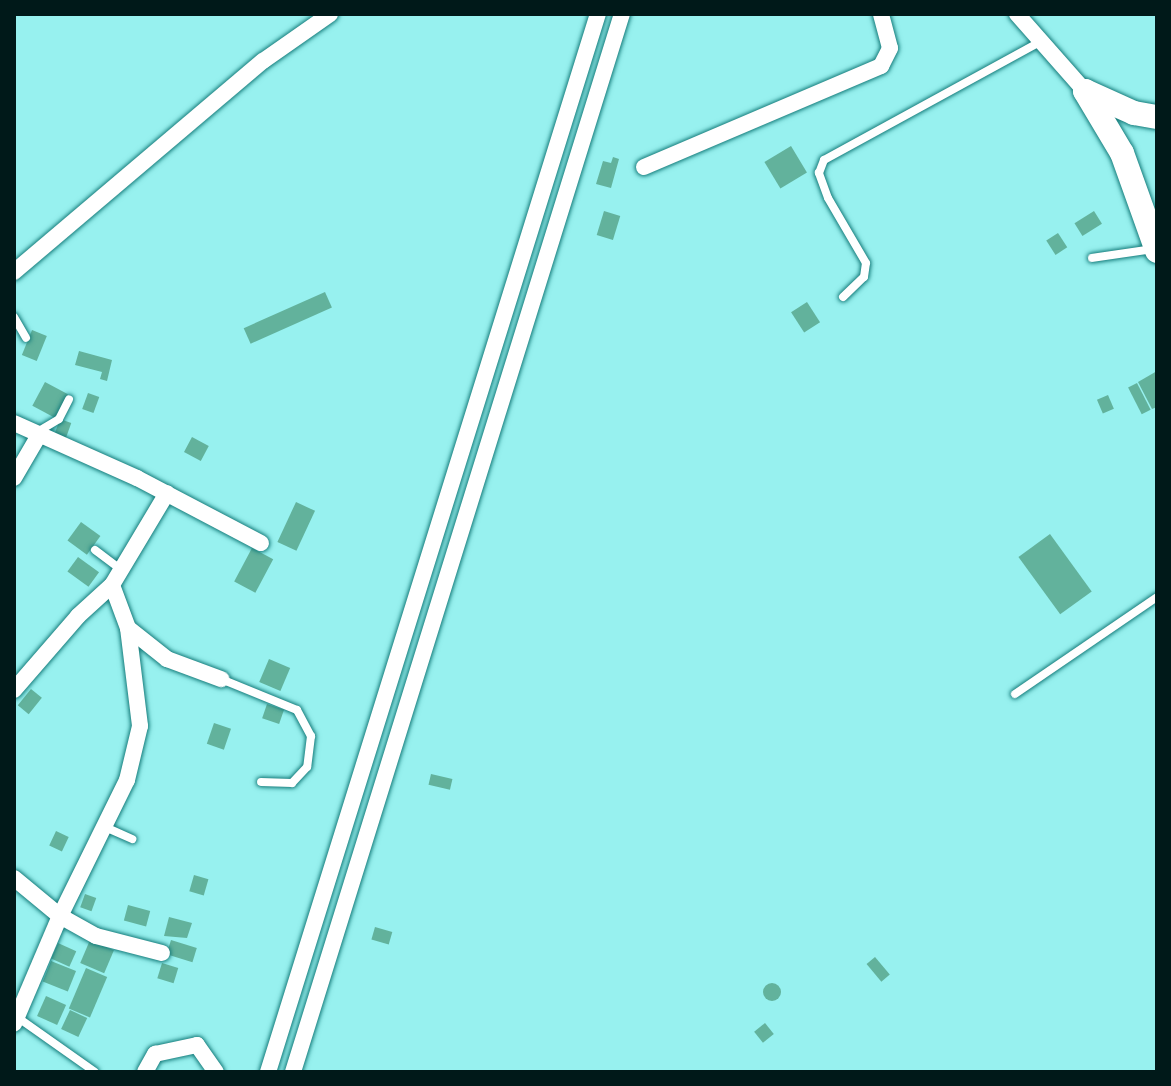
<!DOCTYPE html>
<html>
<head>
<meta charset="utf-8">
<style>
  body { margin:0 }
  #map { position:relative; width:1171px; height:1086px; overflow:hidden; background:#97f1ef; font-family:"Source Serif 4",serif }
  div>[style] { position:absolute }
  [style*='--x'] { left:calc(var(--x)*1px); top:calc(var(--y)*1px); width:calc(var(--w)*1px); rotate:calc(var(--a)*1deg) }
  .building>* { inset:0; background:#62b29c; transform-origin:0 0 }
  .round { border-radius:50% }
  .roads { filter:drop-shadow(0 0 2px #157c7b) drop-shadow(0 0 2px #157c7b) }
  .lane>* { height:8px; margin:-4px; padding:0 4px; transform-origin:4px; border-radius:4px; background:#fff }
  .street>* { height:16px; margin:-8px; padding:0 8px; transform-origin:8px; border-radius:8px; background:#fff }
  .secondary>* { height:24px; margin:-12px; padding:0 12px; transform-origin:12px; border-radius:12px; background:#fff }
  span { translate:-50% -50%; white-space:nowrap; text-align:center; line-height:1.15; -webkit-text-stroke:6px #97f1ef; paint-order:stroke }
  .frame { position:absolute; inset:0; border:16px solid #001919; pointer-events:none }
</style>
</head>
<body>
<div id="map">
  <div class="building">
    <i style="left:791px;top:146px;width:31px;height:31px;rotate:59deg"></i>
    <i style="clip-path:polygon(613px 157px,619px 159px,611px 188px,596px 184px,603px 161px,611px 163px)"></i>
    <i style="left:604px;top:211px;width:17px;height:25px;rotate:17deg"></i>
    <i style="left:1094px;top:211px;width:15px;height:23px;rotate:58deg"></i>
    <i style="left:1058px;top:233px;width:17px;height:14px;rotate:57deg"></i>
    <i style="left:325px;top:292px;width:17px;height:89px;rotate:66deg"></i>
    <i style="left:807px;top:302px;width:24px;height:19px;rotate:57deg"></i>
    <i style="left:32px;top:330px;width:16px;height:27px;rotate:22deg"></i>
    <i style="clip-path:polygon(79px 351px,112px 360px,107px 381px,100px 379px,102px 372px,75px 365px)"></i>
    <i style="clip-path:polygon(1157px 371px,1157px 407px,1152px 409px,1138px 382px)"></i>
    <i style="left:45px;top:382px;width:26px;height:27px;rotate:28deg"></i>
    <i style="left:1137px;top:383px;width:30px;height:10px;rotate:63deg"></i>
    <i style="left:88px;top:393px;width:12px;height:17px;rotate:20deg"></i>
    <i style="left:1108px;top:395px;width:15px;height:12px;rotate:67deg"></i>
    <i style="left:60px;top:419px;width:12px;height:16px;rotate:20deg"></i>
    <i style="left:192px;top:437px;width:19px;height:17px;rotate:28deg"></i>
    <i style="left:296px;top:502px;width:21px;height:44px;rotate:25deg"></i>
    <i style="left:81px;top:522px;width:24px;height:23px;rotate:36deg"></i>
    <i style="left:1050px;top:534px;width:71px;height:39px;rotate:54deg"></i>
    <i style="left:252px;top:548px;width:24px;height:38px;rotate:28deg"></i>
    <i style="left:78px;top:557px;width:26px;height:18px;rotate:36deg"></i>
    <i style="left:269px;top:659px;width:23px;height:25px;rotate:23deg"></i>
    <i style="left:31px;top:689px;width:14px;height:21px;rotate:39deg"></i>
    <i style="left:267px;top:704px;width:18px;height:15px;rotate:19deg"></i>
    <i style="left:214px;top:723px;width:18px;height:22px;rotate:19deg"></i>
    <i style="left:431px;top:774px;width:22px;height:11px;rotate:13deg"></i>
    <i style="left:56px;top:831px;width:14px;height:16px;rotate:25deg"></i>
    <i style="left:194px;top:875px;width:15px;height:17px;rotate:16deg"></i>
    <i style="left:85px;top:894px;width:12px;height:14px;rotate:20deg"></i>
    <i style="left:128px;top:905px;width:23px;height:16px;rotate:15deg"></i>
    <i style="clip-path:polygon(169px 917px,192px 923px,187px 938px,164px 936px)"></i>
    <i style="left:375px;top:927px;width:18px;height:13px;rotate:16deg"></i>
    <i style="left:90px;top:940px;width:26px;height:25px;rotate:23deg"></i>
    <i style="left:171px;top:940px;width:27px;height:15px;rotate:17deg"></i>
    <i style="left:58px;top:943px;width:20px;height:17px;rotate:24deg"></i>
    <i style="left:875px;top:957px;width:23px;height:11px;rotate:50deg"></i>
    <i style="left:51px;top:961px;width:27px;height:22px;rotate:22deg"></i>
    <i style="left:162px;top:963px;width:17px;height:16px;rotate:17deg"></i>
    <i style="left:86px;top:968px;width:23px;height:44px;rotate:23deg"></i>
    <i class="round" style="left:763px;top:983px;width:18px;height:18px"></i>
    <i style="left:46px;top:996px;width:22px;height:22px;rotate:24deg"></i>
    <i style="left:70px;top:1010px;width:19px;height:21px;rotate:25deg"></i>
    <i style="left:765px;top:1023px;width:14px;height:14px;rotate:51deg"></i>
  </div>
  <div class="roads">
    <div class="lane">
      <i style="--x:1092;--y:258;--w:63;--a:-8.3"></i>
      <i style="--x:843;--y:297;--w:29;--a:-44"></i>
      <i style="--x:864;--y:277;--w:14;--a:-82"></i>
      <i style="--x:866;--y:263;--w:75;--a:-120.3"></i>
      <i style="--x:828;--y:198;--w:27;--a:-110"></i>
      <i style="--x:819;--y:173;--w:14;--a:-69"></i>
      <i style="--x:824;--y:160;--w:247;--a:-28.7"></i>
      <i style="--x:14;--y:317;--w:24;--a:60"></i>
      <i style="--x:34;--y:434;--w:29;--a:-31"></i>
      <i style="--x:59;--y:419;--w:22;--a:-63"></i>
      <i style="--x:95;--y:550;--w:31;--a:37"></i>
      <i style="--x:221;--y:679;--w:82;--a:22.2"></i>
      <i style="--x:297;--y:710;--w:30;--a:62"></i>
      <i style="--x:311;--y:736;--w:31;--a:97"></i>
      <i style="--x:307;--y:767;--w:22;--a:133"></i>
      <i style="--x:292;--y:783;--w:31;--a:-178"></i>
      <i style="--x:1015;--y:694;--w:172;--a:-34.3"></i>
      <i style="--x:105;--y:827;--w:30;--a:24"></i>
      <i style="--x:17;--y:1017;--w:95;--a:35.2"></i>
    </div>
    <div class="street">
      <i style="--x:1017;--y:14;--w:103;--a:48.6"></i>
      <i style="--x:644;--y:167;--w:258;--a:-23.1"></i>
      <i style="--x:881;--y:66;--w:20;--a:-63"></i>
      <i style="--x:890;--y:48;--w:35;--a:-105"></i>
      <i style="--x:14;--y:272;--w:326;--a:-40.3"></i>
      <i style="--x:263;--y:61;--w:82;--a:-35"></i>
      <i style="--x:14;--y:423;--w:135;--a:24.1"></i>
      <i style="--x:137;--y:478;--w:140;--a:27.7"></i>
      <i style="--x:14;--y:478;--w:48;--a:-59.7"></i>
      <i style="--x:112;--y:585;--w:46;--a:69.6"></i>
      <i style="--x:128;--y:628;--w:99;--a:83"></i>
      <i style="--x:140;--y:726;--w:56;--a:103.5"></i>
      <i style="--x:127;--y:780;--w:152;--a:116.2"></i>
      <i style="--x:60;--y:916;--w:41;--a:29.1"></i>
      <i style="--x:96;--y:936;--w:68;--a:14.4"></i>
      <i style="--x:128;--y:628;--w:50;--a:38.5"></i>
      <i style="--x:167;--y:659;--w:58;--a:20.3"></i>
      <i style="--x:14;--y:690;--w:98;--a:-49.1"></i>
      <i style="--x:78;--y:616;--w:46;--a:-42.4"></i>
      <i style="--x:112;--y:585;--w:107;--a:-59.1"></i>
      <i style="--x:14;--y:878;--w:60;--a:39.6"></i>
      <i style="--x:60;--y:916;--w:117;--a:113.1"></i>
      <i style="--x:145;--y:1072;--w:21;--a:-61"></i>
      <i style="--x:155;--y:1054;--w:43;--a:-12.1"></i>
      <i style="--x:197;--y:1045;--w:33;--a:55"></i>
      <i style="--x:268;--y:1072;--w:1108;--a:-72.68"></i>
      <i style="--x:293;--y:1072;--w:1108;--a:-72.73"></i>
    </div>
    <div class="secondary">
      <i style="--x:1085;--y:91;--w:72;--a:59.2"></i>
      <i style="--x:1122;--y:153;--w:104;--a:70.3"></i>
      <i style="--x:1085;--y:91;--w:54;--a:24.2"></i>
      <i style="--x:1134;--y:113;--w:23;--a:10"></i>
    </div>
  </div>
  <div class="frame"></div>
</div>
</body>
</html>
